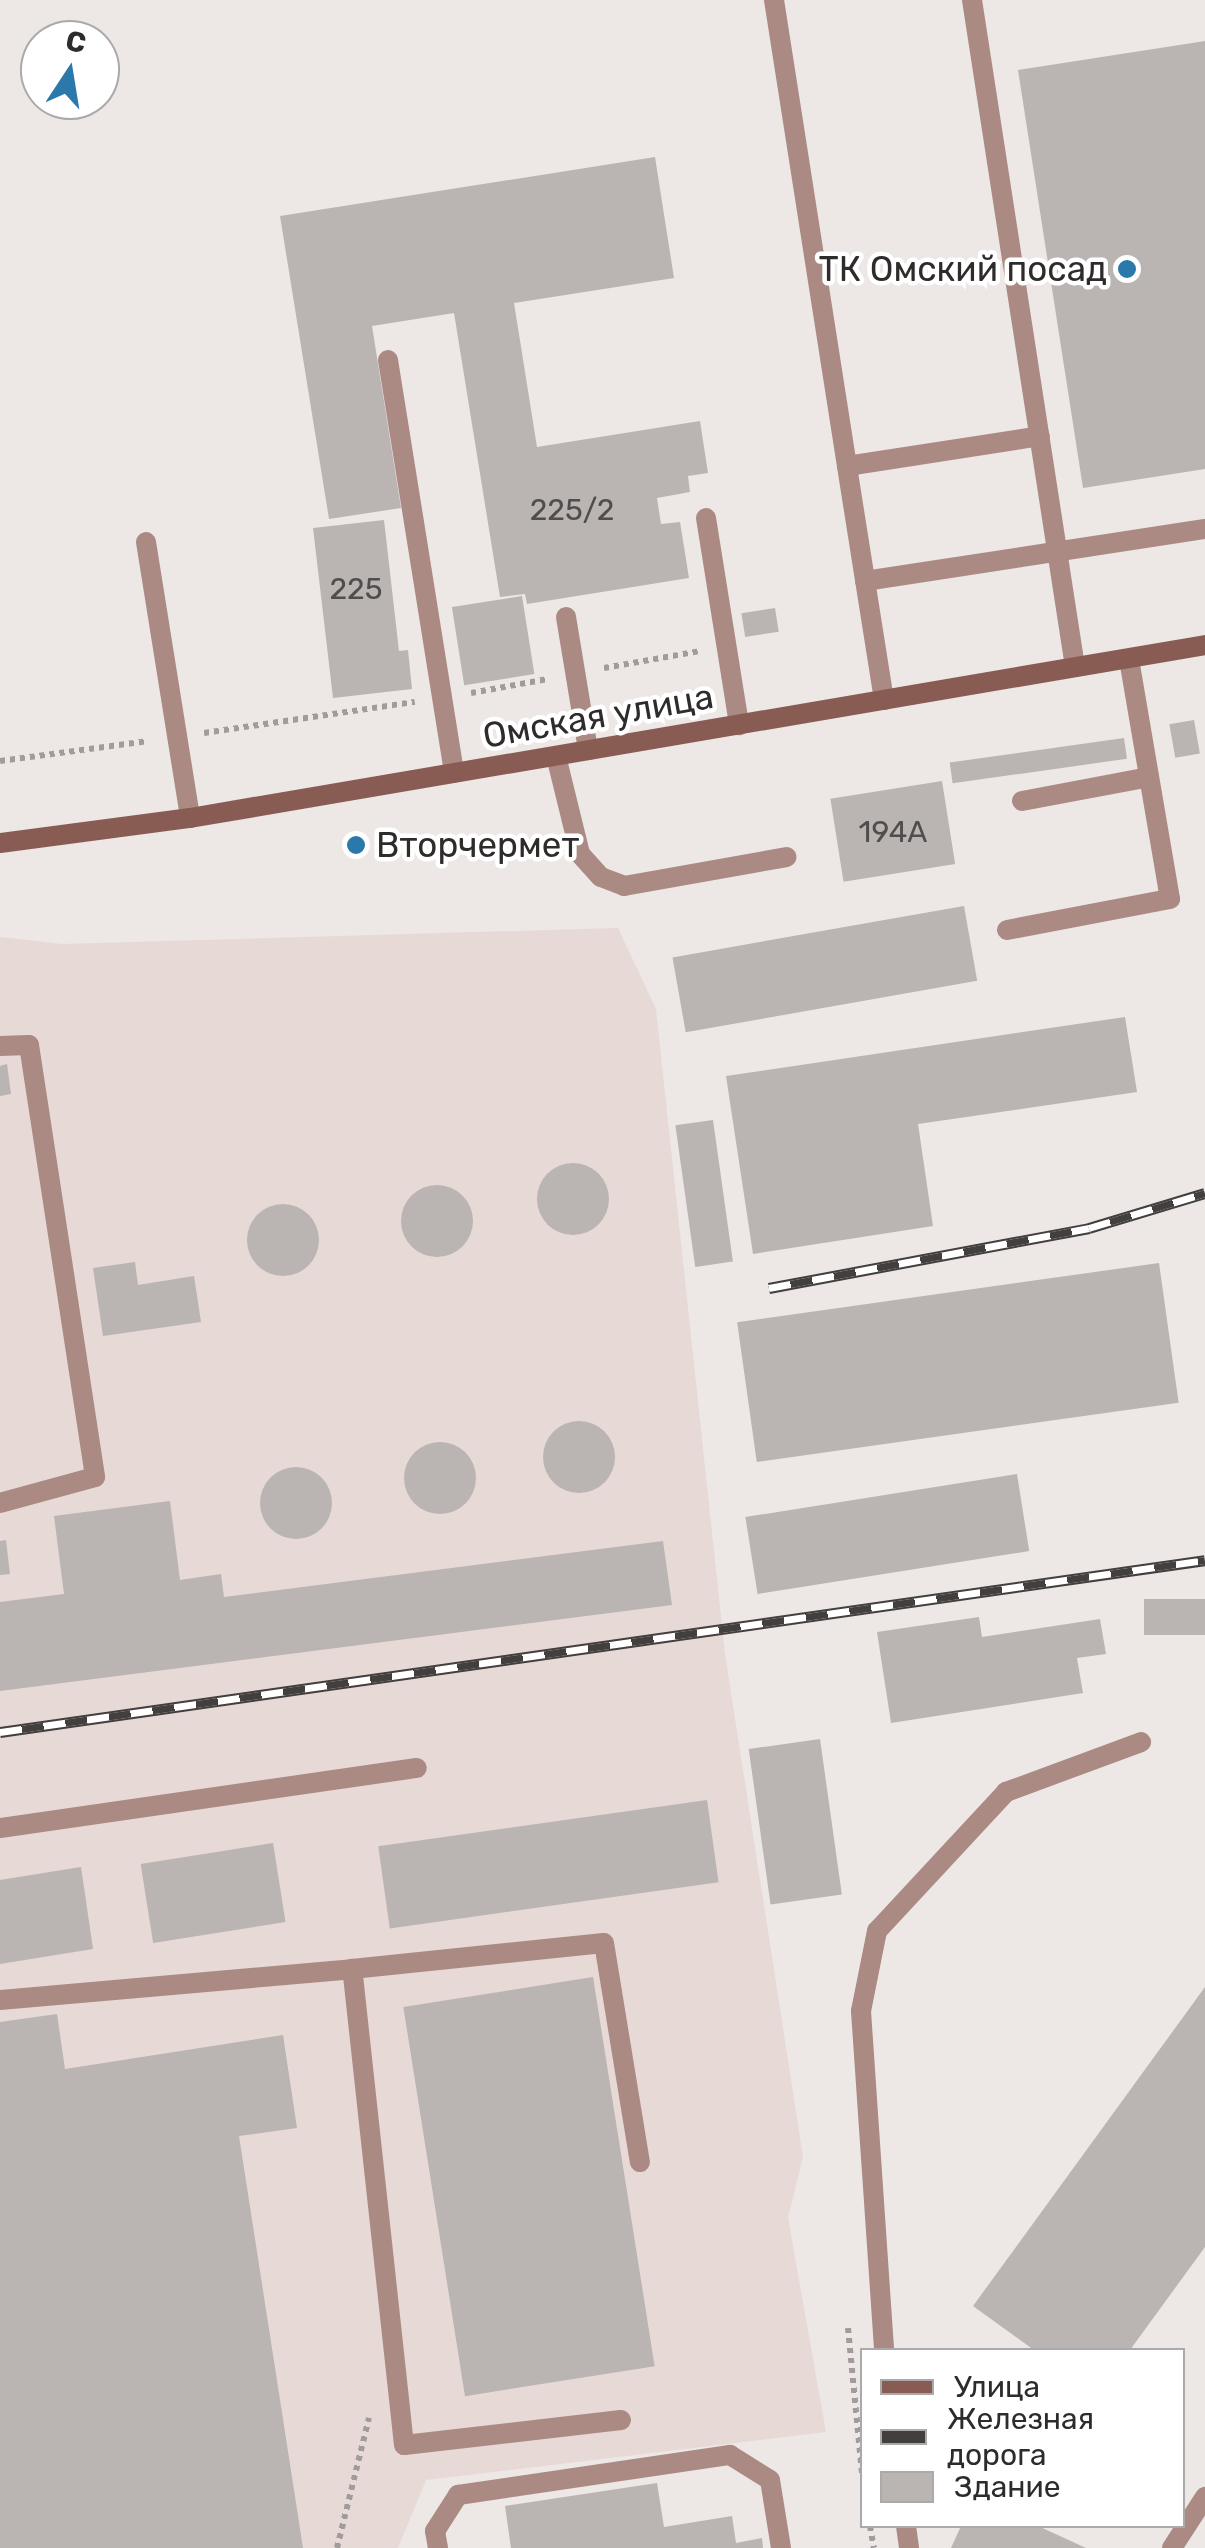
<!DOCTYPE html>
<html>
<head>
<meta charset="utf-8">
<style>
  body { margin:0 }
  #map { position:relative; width:1205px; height:2548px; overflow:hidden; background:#ede7e6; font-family:Rubik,sans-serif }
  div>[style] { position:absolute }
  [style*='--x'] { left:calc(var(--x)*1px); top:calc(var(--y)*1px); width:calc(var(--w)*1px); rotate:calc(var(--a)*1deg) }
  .built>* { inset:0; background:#e7d9d6 }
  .building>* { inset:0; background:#bab4b3; transform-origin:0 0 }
  .round { border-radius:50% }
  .path>* { height:6px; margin-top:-3px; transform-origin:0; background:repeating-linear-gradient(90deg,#a19c9b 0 5px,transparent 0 10px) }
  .lane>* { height:20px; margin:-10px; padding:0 10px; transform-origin:10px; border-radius:10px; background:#aa8a83 }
  .street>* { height:20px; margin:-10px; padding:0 10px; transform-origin:10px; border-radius:10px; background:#aa8a83 }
  .secondary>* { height:20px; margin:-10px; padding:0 10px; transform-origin:10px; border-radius:10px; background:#895c53 }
  .rail>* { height:11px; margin-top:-5.5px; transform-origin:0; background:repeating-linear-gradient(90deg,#fff 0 22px,#423f3e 0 44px); box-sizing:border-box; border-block:2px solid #423f3e }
  .dots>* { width:28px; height:28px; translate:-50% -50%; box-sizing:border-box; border:5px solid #fff; border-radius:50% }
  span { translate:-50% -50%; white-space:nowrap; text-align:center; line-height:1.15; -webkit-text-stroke:9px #fff; paint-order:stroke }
  .number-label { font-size:30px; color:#514d4d }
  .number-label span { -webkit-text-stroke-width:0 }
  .poi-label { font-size:35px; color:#2e2b2b }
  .right { translate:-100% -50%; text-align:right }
  .left { translate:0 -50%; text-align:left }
  .street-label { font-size:35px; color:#2e2b2b }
  .legend { position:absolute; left:860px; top:2348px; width:325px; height:180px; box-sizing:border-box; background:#fff; border:2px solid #abaaaa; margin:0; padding:12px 18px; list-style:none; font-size:30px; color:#2e2b2b }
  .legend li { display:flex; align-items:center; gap:20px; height:50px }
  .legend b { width:50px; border:2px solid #abaaaa }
  .north { position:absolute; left:20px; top:20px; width:100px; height:100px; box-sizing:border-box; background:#fff; border:2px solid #abaaaa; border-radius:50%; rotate:12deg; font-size:28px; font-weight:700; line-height:40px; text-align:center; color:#2e2b2b }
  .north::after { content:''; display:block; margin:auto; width:35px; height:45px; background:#2b79ab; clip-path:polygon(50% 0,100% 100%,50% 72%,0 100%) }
</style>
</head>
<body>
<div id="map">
  <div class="built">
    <i style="clip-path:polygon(618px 928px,656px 1009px,725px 1654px,803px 2157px,788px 2218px,826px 2432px,426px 2480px,398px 2548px,0 2548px,0 937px,62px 944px)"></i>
  </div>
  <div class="building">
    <i style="clip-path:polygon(1205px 41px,1205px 469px,1083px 488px,1018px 70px)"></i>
    <i style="clip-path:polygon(655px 157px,674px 278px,514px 303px,537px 447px,700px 421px,708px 473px,688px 476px,690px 492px,657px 498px,661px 524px,680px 522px,689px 578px,527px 604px,525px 594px,500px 597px,454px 313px,372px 326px,401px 508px,329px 519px,280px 216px)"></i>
    <i style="clip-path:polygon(384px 520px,399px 651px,408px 650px,412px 689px,333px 698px,313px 528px)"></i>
    <i style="left:522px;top:596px;width:79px;height:71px;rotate:81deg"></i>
    <i style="left:775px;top:608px;width:24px;height:34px;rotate:81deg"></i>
    <i style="left:1194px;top:720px;width:34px;height:25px;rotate:80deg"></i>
    <i style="left:1124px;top:738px;width:21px;height:176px;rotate:82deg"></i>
    <i style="left:942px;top:781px;width:84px;height:113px;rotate:81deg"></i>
    <i style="left:964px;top:906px;width:76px;height:296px;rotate:80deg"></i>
    <i style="clip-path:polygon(1125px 1017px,1137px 1092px,918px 1124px,933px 1226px,753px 1254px,726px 1076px)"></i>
    <i style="clip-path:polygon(7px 1064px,11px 1094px,0 1096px,0 1066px)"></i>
    <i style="left:713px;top:1120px;width:143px;height:38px;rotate:82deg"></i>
    <i class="round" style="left:537px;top:1163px;width:72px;height:72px"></i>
    <i class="round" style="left:401px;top:1185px;width:72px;height:72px"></i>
    <i class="round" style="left:247px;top:1204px;width:72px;height:72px"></i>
    <i style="clip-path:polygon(135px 1262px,138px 1285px,194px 1276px,201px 1322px,103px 1336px,93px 1268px)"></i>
    <i style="left:1159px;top:1263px;width:141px;height:426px;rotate:82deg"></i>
    <i class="round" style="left:543px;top:1421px;width:72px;height:72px"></i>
    <i class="round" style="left:404px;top:1442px;width:72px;height:72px"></i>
    <i class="round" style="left:260px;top:1467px;width:72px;height:72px"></i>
    <i style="left:1017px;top:1474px;width:78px;height:275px;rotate:81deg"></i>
    <i style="clip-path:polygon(170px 1501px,180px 1580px,221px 1574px,224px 1597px,663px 1541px,672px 1605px,0 1691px,0 1602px,64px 1594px,54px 1516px)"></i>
    <i style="clip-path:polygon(6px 1540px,10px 1574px,0 1575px,0 1541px)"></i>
    <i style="left:1205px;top:1599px;width:36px;height:61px;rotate:90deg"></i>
    <i style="clip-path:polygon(979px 1617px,982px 1637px,1100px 1619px,1106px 1654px,1077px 1658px,1083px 1693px,891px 1723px,877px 1632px)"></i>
    <i style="left:820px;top:1739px;width:157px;height:72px;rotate:82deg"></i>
    <i style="left:707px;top:1800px;width:83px;height:332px;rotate:82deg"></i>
    <i style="left:273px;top:1843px;width:80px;height:134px;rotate:81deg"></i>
    <i style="clip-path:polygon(81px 1867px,93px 1949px,0 1964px,0 1880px)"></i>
    <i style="left:593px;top:1977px;width:394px;height:192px;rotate:81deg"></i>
    <i style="clip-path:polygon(1205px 1987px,1205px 2247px,1130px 2350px,1034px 2350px,973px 2306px)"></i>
    <i style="clip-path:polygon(57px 2014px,65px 2069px,283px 2035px,297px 2128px,239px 2136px,303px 2548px,0 2548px,0 2022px)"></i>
    <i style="clip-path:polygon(657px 2483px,664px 2527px,732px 2516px,736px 2543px,762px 2538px,763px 2548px,511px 2548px,505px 2506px)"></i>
    <i style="clip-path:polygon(961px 2526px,1038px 2526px,1086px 2548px,951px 2548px)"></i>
  </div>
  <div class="path">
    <i style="--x:604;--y:668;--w:97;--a:-10"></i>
    <i style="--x:471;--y:693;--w:78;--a:-10.3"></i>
    <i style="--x:204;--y:733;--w:213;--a:-8.4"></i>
    <i style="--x:0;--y:761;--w:148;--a:-7.7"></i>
    <i style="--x:848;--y:2328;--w:146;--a:84.5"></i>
    <i style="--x:870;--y:2526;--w:22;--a:80"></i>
    <i style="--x:337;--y:2548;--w:134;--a:-76.2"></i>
  </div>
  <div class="lane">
    <i style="--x:774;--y:0;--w:472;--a:81.1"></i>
    <i style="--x:972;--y:0;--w:675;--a:81.22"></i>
    <i style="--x:388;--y:360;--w:418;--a:80.9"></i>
    <i style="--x:706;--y:518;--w:210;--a:80.9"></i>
    <i style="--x:146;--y:542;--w:279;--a:80.9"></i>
    <i style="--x:865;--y:581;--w:344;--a:-8.7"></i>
    <i style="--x:566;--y:617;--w:135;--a:80.6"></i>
    <i style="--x:884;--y:700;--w:237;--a:-99"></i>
    <i style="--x:847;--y:466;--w:195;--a:-8.8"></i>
    <i style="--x:556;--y:756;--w:101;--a:76.2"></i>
    <i style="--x:580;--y:854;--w:31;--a:48"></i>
    <i style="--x:601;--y:877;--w:25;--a:21"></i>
    <i style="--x:624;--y:886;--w:165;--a:-10.1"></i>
    <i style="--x:1022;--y:801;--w:129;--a:-10.7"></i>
    <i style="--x:1007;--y:930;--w:166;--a:-10.8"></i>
    <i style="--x:1170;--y:899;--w:244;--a:-99.7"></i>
    <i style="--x:0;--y:1046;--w:29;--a:-2"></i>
    <i style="--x:29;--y:1045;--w:437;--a:81.3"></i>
    <i style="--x:95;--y:1477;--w:98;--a:164.7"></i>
    <i style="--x:0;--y:1828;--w:421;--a:-8.2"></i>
    <i style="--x:0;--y:2000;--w:353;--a:-5"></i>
    <i style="--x:861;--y:2011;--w:82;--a:-78.7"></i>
    <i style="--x:877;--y:1931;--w:190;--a:-47.1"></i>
    <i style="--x:1006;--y:1792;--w:144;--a:-20.3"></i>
    <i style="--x:621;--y:2420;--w:218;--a:173.4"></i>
    <i style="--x:404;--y:2445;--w:479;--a:-96.2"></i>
    <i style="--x:352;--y:1969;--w:253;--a:-5.9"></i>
    <i style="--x:604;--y:1943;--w:222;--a:80.7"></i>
    <i style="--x:438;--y:2548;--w:17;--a:-100"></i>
    <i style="--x:435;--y:2531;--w:43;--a:-57.4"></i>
    <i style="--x:458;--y:2495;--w:275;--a:-8.4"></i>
    <i style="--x:730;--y:2455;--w:47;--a:32"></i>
    <i style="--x:770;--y:2480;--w:69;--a:80.8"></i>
    <i style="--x:1172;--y:2548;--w:61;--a:-57.1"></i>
  </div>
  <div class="street">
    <i style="--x:861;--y:2011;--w:340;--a:86.1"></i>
    <i style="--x:906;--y:2526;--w:22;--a:82"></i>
  </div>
  <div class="secondary">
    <i style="--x:0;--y:843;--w:192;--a:-7.5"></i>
    <i style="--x:190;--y:818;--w:1030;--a:-9.67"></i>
  </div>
  <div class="rail">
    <i style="--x:769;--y:1288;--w:326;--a:-10.6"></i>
    <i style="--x:1089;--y:1228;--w:121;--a:-16.8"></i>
    <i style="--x:0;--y:1732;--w:1217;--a:-8.12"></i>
  </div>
  <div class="dots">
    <i style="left:1127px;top:269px;background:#2b79ab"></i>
    <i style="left:356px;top:845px;background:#2b79ab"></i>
  </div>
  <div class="number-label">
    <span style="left:572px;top:510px">225/2</span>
    <span style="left:356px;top:589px">225</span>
    <span style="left:893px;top:832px">194А</span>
  </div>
  <div class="poi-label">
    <span class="right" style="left:1107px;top:269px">ТК Омский посад</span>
    <span class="left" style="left:376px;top:845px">Вторчермет</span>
  </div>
  <div class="street-label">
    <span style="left:598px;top:716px;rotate:-10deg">Омская улица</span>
  </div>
  <ul class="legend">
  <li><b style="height:12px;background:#895c53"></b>Улица</li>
  <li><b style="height:12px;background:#423f3e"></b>Железная дорога</li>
  <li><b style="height:28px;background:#bab4b3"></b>Здание</li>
  </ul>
  <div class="north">С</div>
</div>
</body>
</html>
